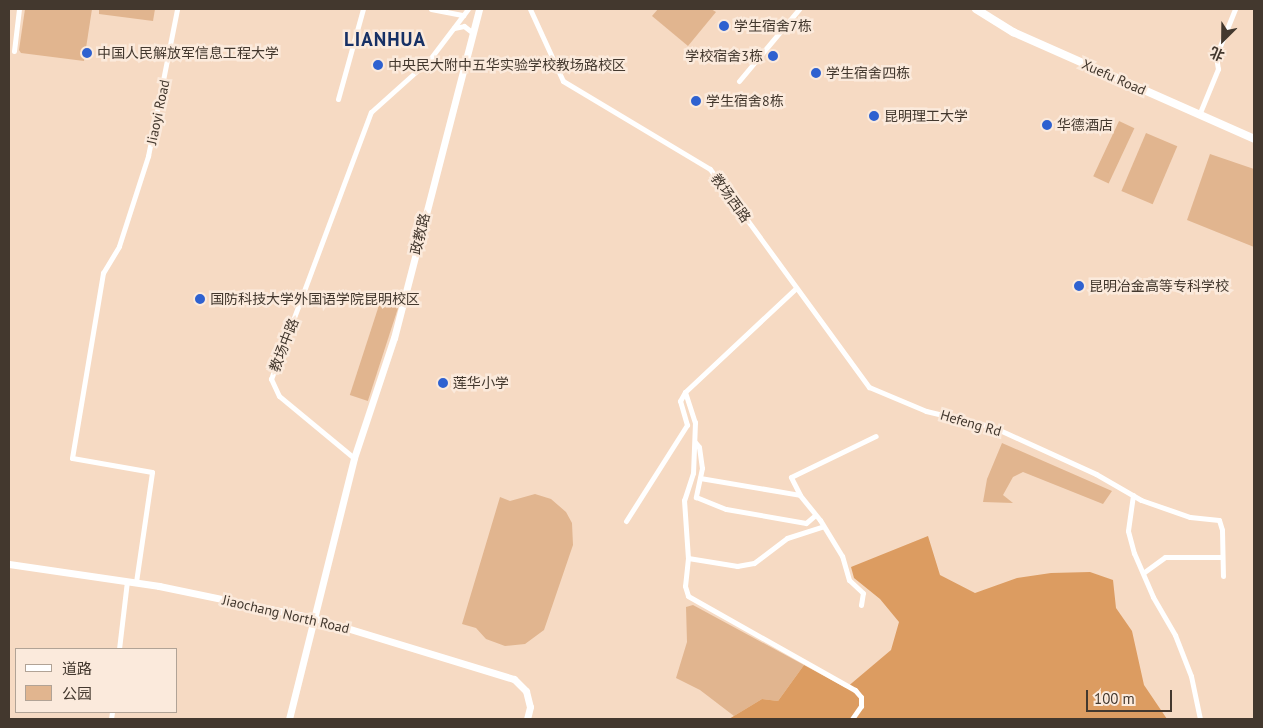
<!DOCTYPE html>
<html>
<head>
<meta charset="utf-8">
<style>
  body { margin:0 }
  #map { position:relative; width:1263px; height:728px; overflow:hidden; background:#f6dac3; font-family:"PT Sans","Noto Sans SC",sans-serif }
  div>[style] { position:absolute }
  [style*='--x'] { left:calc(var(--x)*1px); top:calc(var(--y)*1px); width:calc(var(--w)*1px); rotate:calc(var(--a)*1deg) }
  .green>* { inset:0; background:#e1b58f; transform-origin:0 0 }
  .forest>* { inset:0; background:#dc9c61 }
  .street>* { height:5px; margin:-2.5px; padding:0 2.5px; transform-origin:2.5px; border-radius:2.5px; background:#fff }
  .secondary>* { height:7px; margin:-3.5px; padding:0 3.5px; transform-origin:3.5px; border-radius:3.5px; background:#fff }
  .primary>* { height:8px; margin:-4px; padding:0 4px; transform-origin:4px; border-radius:4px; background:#fff }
  .dots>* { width:14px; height:14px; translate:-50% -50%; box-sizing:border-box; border:2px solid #fbeadc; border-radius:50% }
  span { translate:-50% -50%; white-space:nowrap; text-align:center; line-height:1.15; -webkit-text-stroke:5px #fbeadc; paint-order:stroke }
  .poi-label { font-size:14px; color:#43382e }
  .left { translate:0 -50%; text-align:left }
  .right { translate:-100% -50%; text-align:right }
  .street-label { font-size:14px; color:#43382e }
  .district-label { font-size:19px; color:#163065; font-weight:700; letter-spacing:1px }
  .frame { position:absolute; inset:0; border:10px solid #43382e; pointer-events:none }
  .legend { position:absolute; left:15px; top:648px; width:162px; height:65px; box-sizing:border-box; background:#fbeadc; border:1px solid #b1a396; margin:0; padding:6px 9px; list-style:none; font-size:15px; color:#43382e }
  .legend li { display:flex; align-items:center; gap:10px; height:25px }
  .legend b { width:25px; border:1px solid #b1a396 }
  .north { position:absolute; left:1198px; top:15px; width:50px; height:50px; -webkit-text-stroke:4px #fbeadc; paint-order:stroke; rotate:203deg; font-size:14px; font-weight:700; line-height:20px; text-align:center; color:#43382e }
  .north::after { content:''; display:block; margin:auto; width:18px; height:22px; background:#43382e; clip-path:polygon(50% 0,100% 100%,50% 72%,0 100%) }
  .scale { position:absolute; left:1086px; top:690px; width:86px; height:22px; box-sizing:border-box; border:2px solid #43382e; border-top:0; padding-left:6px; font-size:15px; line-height:18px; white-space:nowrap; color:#43382e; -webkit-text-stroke:4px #fbeadc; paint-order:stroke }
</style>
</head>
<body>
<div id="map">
  <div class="green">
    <i style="clip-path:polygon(25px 9px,92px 9px,84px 61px,21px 53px,19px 50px)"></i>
    <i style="clip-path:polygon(99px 9px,155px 9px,153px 21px,99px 14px)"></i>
    <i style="clip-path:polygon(658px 9px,711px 9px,716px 12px,688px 46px,652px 16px)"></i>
    <i style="left:1119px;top:121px;width:17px;height:61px;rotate:25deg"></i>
    <i style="left:1146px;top:133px;width:34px;height:63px;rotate:23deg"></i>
    <i style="clip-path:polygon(1210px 154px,1254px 169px,1254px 247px,1187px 220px)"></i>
    <i style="left:381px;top:299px;width:19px;height:101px;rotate:18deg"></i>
    <i style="clip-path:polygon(1002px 443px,1112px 491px,1103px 504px,1023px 472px,1013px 477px,1003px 495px,1013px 503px,983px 502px,987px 479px)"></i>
    <i style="clip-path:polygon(535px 494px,551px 499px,566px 512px,572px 523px,573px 545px,544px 630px,525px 644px,505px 646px,486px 639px,476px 628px,462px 624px,500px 497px,510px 501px)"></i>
    <i style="clip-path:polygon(693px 605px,804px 665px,778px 701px,762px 699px,734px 716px,700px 690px,676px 678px,687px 642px,686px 607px)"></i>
  </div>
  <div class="forest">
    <i style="clip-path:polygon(928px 536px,940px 575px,975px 593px,1017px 578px,1051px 573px,1090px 572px,1113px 580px,1116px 608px,1132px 631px,1144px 685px,1167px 719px,729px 719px,762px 699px,778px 701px,804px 665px,846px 688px,891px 650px,899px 622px,880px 599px,854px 578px,851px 567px)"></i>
  </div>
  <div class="street">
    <i style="--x:431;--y:9;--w:33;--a:11"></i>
    <i style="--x:530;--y:9;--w:79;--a:65.4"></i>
    <i style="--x:563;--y:81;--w:171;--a:30.9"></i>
    <i style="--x:710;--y:169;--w:270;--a:53.9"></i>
    <i style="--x:869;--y:387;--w:62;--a:22.8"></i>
    <i style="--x:926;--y:411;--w:69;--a:13.4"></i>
    <i style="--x:993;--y:427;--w:113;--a:24.5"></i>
    <i style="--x:1096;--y:474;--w:52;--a:30"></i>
    <i style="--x:1141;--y:500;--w:52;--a:19.1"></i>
    <i style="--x:1190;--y:517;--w:29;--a:6"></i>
    <i style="--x:1219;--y:520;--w:10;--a:73"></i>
    <i style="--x:1222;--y:530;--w:46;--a:88.8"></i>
    <i style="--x:454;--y:28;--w:10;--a:-11"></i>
    <i style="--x:464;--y:26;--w:11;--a:38"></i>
    <i style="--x:14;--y:51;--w:42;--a:-83.2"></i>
    <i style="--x:739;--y:81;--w:94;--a:-50.2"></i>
    <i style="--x:338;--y:99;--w:93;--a:-74.5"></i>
    <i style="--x:1199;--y:115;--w:50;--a:-67.6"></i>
    <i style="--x:1218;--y:69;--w:13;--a:-99"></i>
    <i style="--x:1216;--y:56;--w:51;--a:-68"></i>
    <i style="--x:685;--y:392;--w:32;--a:72"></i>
    <i style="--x:695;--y:422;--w:51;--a:92.2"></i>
    <i style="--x:693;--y:473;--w:28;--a:108"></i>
    <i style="--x:684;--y:500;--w:58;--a:86.1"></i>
    <i style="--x:688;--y:558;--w:28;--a:96"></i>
    <i style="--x:685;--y:586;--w:10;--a:73"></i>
    <i style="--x:688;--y:596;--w:192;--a:29.4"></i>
    <i style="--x:855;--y:690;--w:9;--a:49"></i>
    <i style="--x:861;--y:697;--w:9;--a:90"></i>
    <i style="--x:861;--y:706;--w:16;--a:125"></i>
    <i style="--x:695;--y:442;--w:6;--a:51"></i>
    <i style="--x:699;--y:447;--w:21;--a:82"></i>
    <i style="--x:702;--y:468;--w:30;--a:102"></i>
    <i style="--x:696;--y:497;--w:32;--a:22"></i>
    <i style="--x:726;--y:509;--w:81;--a:9.9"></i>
    <i style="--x:806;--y:523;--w:11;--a:-41"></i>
    <i style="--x:354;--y:458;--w:97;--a:-140.4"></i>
    <i style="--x:279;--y:396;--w:19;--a:-115"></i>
    <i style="--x:271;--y:379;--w:285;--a:-69.5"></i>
    <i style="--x:371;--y:112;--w:79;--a:-41.9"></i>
    <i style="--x:430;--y:59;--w:63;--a:-52.8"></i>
    <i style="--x:700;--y:478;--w:101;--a:9.6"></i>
    <i style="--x:1133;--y:495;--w:36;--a:98"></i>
    <i style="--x:1128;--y:531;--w:23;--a:75"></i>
    <i style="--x:1134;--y:553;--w:48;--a:66.6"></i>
    <i style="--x:1153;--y:597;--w:44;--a:59.9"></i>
    <i style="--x:1175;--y:635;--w:44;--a:68.7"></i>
    <i style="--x:1191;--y:676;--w:44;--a:78.2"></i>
    <i style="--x:626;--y:521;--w:114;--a:-57.6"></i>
    <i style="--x:687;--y:425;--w:25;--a:-106"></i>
    <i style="--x:680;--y:401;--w:10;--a:-61"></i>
    <i style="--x:685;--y:392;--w:152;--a:-43.1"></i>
    <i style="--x:688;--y:558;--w:50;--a:9.3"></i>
    <i style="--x:737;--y:566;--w:17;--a:-10"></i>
    <i style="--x:754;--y:563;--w:41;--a:-37.1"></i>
    <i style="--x:787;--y:538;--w:38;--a:-18"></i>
    <i style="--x:1143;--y:573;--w:27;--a:-36"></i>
    <i style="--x:1165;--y:557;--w:57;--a:0"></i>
    <i style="--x:136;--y:582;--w:111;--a:-81.7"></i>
    <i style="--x:152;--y:472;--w:81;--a:-170.1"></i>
    <i style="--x:72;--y:458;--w:188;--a:-80.5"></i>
    <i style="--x:103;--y:273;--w:31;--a:-59"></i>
    <i style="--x:119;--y:246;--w:95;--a:-72.1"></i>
    <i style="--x:148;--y:156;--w:150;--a:-78.8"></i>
    <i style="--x:861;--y:605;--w:12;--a:-81"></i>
    <i style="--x:863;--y:593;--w:19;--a:-137"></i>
    <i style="--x:849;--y:580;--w:25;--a:-106"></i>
    <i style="--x:842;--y:556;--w:42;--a:-121.4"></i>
    <i style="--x:820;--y:520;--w:32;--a:-129"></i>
    <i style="--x:800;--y:495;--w:20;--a:-117"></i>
    <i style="--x:791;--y:477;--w:94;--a:-25.8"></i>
    <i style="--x:119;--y:649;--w:68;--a:-83.3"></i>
    <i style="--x:111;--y:719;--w:7;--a:-82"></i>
  </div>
  <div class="secondary">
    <i style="--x:9;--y:564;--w:152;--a:8.3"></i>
    <i style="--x:159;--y:586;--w:158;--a:11.7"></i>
    <i style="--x:314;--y:618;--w:209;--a:17"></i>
    <i style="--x:514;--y:679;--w:17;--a:45"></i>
    <i style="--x:526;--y:691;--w:16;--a:76"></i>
    <i style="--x:530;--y:707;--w:12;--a:104"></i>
    <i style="--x:289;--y:719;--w:269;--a:-76"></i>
    <i style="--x:354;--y:458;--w:126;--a:-71.6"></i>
    <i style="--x:394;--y:338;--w:340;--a:-75.5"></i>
  </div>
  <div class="primary">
    <i style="--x:976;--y:9;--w:44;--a:31.9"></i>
    <i style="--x:1013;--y:32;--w:264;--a:23.9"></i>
  </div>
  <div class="dots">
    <i style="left:724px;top:26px;background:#2e61d0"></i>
    <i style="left:87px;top:53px;background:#2e61d0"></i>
    <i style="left:773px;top:56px;background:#2e61d0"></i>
    <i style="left:378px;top:65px;background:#2e61d0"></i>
    <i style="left:816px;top:73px;background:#2e61d0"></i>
    <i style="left:696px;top:101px;background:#2e61d0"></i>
    <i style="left:874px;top:116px;background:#2e61d0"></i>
    <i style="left:1047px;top:125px;background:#2e61d0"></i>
    <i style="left:1079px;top:286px;background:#2e61d0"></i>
    <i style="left:200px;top:299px;background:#2e61d0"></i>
    <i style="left:443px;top:383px;background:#2e61d0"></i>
  </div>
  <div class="poi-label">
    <span class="left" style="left:734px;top:26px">学生宿舍7栋</span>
    <span class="left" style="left:97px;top:53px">中国人民解放军信息工程大学</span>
    <span class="right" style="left:763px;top:56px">学校宿舍3栋</span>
    <span class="left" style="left:388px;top:65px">中央民大附中五华实验学校教场路校区</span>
    <span class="left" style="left:826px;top:73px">学生宿舍四栋</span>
    <span class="left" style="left:706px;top:101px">学生宿舍8栋</span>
    <span class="left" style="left:884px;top:116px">昆明理工大学</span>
    <span class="left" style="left:1057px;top:125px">华德酒店</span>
    <span class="left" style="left:1089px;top:286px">昆明冶金高等专科学校</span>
    <span class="left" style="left:210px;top:299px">国防科技大学外国语学院昆明校区</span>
    <span class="left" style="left:453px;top:383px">莲华小学</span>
  </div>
  <div class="street-label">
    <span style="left:1114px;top:77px;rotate:24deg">Xuefu Road</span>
    <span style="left:158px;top:112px;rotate:-78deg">Jiaoyi Road</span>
    <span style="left:731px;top:198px;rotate:54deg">教场西路</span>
    <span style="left:420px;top:234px;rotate:-77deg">政教路</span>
    <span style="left:284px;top:345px;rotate:-69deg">教场中路</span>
    <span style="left:971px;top:423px;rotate:16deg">Hefeng Rd</span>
    <span style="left:286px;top:614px;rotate:13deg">Jiaochang North Road</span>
  </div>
  <div class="district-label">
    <span style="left:385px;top:40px">LIANHUA</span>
  </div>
  <div class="frame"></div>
  <ul class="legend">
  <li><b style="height:6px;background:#fff"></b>道路</li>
  <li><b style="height:14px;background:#e1b58f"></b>公园</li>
  </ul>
  <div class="north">北</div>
  <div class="scale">100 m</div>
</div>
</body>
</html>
